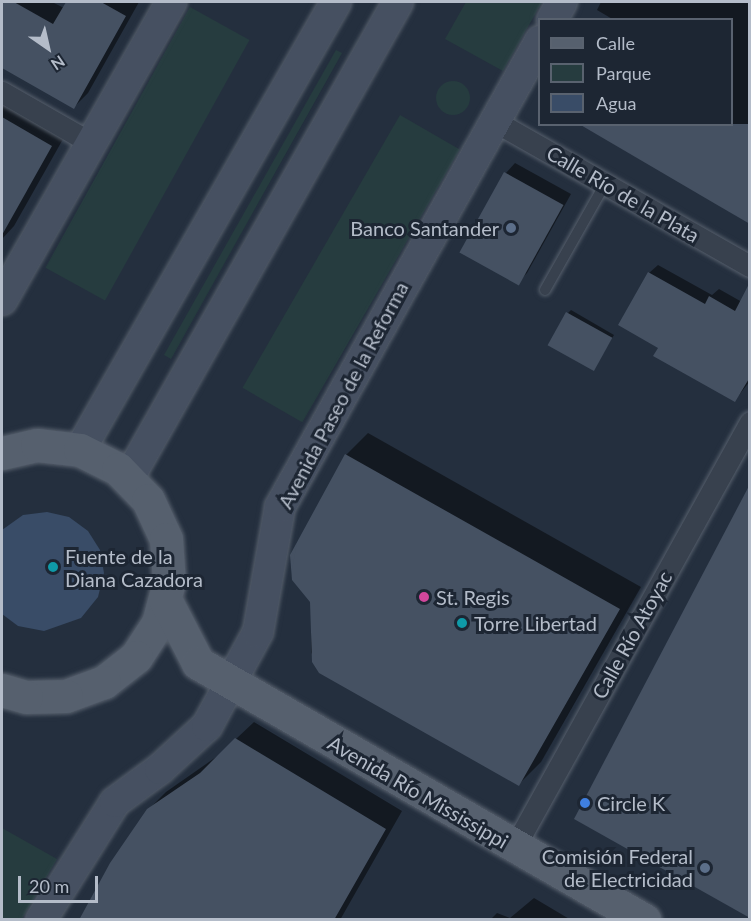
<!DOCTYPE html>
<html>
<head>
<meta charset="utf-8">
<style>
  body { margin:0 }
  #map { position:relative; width:751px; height:921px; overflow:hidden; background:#242f3e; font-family:Lato,sans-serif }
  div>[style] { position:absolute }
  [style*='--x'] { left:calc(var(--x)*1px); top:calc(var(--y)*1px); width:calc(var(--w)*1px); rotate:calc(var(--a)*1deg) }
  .green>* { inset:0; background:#263c3f; transform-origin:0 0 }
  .round { border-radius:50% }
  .water>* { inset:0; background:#394c67 }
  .shadow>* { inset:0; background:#0007 }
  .building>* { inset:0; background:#455162; transform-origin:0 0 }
  .roads { filter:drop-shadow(0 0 2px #565f6c) drop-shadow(0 0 2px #565f6c) }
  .lane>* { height:10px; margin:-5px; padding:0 5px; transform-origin:5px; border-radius:5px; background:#38414e }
  .street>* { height:21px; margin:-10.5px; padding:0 10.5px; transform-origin:10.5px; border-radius:10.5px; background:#38414e }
  .secondary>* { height:30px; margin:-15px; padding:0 15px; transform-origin:15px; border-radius:15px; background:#465061 }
  .primary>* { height:33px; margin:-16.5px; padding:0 16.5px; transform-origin:16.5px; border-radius:16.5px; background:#56606e }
  .dots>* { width:16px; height:16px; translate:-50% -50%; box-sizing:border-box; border:3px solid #1d2633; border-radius:50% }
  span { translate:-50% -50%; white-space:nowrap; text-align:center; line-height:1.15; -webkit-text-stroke:6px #1d2633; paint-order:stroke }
  .street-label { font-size:20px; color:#b4bcc9 }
  .poi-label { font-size:20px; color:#b4bcc9 }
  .right { translate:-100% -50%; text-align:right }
  .left { translate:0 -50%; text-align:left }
  .frame { position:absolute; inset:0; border:3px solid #b4bcc9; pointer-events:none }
  .legend { position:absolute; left:538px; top:18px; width:195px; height:108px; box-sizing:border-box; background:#1d2633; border:2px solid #59626f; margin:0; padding:8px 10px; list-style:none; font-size:18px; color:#b4bcc9 }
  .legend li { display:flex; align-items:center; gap:12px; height:30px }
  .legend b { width:30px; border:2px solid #59626f }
  .north { position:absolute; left:18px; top:18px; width:60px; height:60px; -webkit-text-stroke:4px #1d2633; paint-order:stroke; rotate:146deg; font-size:16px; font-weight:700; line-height:24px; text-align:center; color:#b4bcc9 }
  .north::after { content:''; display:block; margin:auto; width:21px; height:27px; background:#b4bcc9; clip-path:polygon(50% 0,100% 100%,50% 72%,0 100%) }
  .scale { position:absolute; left:18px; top:876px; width:80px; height:27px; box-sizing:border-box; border:3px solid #b4bcc9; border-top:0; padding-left:8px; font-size:18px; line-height:21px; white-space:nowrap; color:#b4bcc9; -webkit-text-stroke:4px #1d2633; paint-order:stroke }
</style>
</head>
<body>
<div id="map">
  <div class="green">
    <i style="clip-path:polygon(466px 2px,542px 2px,503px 71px,445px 39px)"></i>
    <i style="left:190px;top:7px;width:68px;height:298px;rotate:29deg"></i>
    <i style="clip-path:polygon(336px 50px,342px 53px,171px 359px,164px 355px)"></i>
    <i class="round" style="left:436px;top:81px;width:34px;height:34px"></i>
    <i style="left:400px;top:115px;width:69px;height:315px;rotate:30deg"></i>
    <i style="clip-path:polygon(2px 828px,57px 859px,22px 919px,2px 919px)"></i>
  </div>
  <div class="water">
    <i style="clip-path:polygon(47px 512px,69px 517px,88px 531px,100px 550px,104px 573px,98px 597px,81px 618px,44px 631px,18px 626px,2px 614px,2px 530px,23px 515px)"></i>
  </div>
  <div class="shadow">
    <i style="clip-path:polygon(2px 2px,52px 2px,64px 8px,68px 2px,139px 2px,88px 93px,74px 107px,2px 66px)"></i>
    <i style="clip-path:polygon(601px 2px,750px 2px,750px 222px,732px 124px,732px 20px,614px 20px,597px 10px)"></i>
    <i style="clip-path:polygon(2px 85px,71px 125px,14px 226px,2px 239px)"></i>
    <i style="clip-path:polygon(515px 163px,571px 194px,527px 273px,517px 283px,461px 251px,506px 173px)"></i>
    <i style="clip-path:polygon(658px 265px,712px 295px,719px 289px,742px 302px,750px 297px,750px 381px,735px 400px,660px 347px,649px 273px)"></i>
    <i style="clip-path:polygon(571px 310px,614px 335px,593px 369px,568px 313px)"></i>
    <i style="clip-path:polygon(368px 433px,641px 587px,541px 762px,519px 784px,320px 672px,311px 652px,311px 602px,346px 455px)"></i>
    <i style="clip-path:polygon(254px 722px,402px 811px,340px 920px,82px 920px,148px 810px,166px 792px,219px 755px)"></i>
    <i style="clip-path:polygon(534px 898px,571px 920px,490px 920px,497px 913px,510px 918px)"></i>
  </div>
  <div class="building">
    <i style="clip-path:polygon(2px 2px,14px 2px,53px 24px,66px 2px,101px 2px,126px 16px,74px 109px,2px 68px)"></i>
    <i style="clip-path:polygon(2px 117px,52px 146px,2px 235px)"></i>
    <i style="clip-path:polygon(579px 124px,750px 124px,750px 224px,719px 206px)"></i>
    <i style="left:504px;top:172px;width:68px;height:92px;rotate:29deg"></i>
    <i style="clip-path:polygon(648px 272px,705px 304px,709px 296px,735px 311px,750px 282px,750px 377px,735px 402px,653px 356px,658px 348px,618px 325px)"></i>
    <i style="left:566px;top:312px;width:53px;height:38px;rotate:29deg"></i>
    <i style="clip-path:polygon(345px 454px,620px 609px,519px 786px,319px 673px,312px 662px,310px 602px,292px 580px,290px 555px)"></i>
    <i style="clip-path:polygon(750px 484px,750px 918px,574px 819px)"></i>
    <i style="clip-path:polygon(235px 738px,386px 829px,334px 920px,79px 920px,110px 863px,147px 809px,200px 773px)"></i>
  </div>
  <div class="roads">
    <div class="lane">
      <i style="--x:545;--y:290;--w:122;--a:-60.5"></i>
    </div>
    <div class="street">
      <i style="--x:2;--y:92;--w:103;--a:29.8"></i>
      <i style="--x:496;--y:122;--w:292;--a:29.6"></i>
      <i style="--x:514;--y:848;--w:487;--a:-61"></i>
    </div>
    <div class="secondary">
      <i style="--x:552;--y:20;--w:21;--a:-61"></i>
      <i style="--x:2;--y:300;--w:343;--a:-60.4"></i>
      <i style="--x:80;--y:450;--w:516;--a:-60.26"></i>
      <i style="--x:128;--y:479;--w:548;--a:-60.49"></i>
      <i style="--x:41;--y:920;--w:139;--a:-57.9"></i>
      <i style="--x:115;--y:802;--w:56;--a:-36.3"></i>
      <i style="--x:160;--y:769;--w:64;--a:-42.5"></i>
      <i style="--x:207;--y:726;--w:107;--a:-61.5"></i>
      <i style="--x:258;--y:632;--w:127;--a:-80"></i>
      <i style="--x:280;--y:507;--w:534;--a:-60.84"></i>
    </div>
    <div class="primary">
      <i style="--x:2;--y:453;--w:36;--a:-13"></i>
      <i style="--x:37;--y:445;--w:43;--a:6.6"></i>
      <i style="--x:80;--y:450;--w:42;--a:26.6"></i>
      <i style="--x:118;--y:469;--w:43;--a:45.9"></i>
      <i style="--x:148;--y:500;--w:43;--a:65.2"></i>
      <i style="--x:166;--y:539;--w:43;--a:86"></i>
      <i style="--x:169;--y:582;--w:42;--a:105"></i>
      <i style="--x:158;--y:623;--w:40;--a:122.9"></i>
      <i style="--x:136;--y:657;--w:41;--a:142"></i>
      <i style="--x:104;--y:682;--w:40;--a:159.8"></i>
      <i style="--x:66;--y:696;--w:40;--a:178.6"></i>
      <i style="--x:26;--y:697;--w:25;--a:-164"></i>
      <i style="--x:165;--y:599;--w:72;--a:62.7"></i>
      <i style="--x:198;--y:663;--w:515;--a:29.95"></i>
    </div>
  </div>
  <div class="dots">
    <i style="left:511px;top:228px;background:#5c6f8a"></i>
    <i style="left:53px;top:567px;background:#0f9aa8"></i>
    <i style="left:424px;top:597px;background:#d1479c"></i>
    <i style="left:462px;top:623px;background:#0f9aa8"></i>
    <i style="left:585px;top:803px;background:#3f7fe0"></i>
    <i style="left:705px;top:868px;background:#5c6f8a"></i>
  </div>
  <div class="street-label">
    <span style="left:623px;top:194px;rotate:30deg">Calle Río de la Plata</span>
    <span style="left:343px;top:395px;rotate:-62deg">Avenida Paseo de la Reforma</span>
    <span style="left:632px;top:635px;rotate:-61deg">Calle Río Atoyac</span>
    <span style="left:418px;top:792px;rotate:30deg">Avenida Río Mississippi</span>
  </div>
  <div class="poi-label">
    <span class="right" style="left:499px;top:228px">Banco Santander</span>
    <span class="left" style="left:65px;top:568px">Fuente de la<br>Diana Cazadora</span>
    <span class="left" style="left:436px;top:597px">St. Regis</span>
    <span class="left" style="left:474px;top:623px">Torre Libertad</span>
    <span class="left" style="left:597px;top:803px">Circle K</span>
    <span class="right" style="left:693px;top:868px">Comisión Federal<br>de Electricidad</span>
  </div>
  <div class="frame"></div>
  <ul class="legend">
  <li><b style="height:8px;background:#56606e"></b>Calle</li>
  <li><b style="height:16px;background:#263c3f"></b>Parque</li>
  <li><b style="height:16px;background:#394c67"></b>Agua</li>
  </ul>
  <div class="north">N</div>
  <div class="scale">20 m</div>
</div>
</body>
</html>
